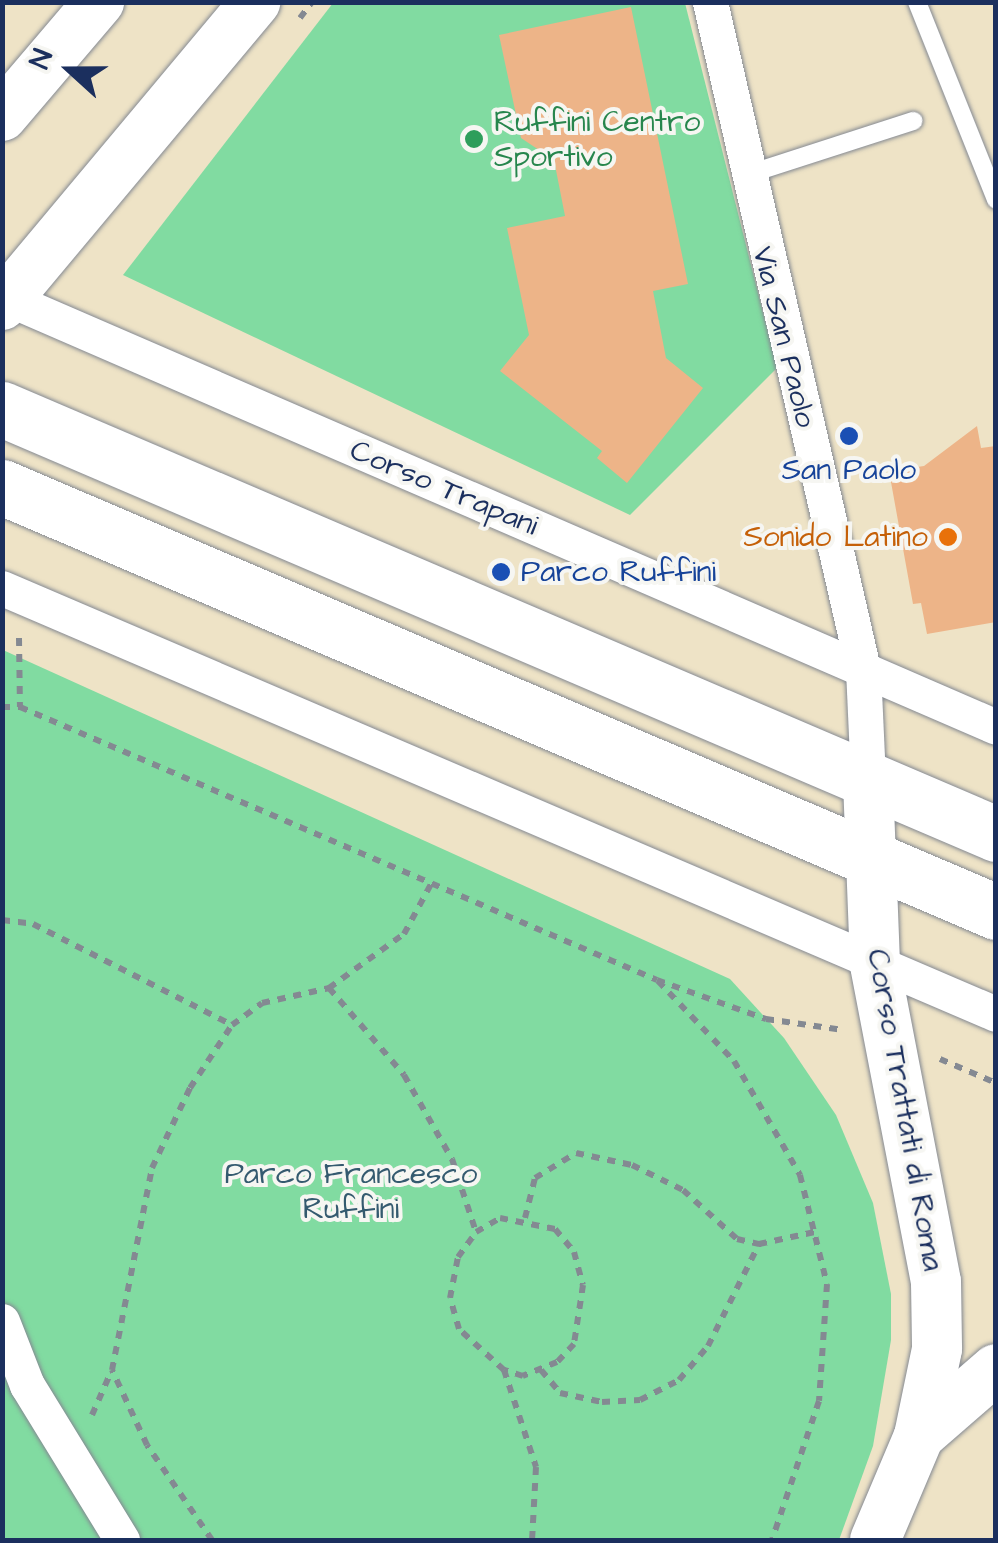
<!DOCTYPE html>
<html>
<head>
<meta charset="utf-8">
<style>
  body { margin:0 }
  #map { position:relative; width:998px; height:1543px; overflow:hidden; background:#eee3c6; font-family:"Architects Daughter",sans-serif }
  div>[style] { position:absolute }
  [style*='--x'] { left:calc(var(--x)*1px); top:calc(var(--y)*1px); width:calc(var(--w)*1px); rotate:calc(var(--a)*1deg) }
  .green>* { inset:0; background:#81dba1 }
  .building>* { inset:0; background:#edb488 }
  .path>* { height:6px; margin-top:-3px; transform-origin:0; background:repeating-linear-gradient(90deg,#848992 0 8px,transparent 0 16px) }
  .roads { filter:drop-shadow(0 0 2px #848992) drop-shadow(0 0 2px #848992) }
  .lane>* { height:18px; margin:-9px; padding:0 9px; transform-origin:9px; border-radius:9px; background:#fff }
  .street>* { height:35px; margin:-17.5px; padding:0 17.5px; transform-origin:17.5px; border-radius:17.5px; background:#fff }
  .secondary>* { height:50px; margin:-25px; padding:0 25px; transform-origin:25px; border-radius:25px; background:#fff }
  .primary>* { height:55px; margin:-27.5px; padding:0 27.5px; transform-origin:27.5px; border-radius:27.5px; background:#fff }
  .dots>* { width:28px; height:28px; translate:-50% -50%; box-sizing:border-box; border:5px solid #f6f6f2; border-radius:50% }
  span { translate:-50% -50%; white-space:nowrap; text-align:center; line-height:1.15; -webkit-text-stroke:8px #f6f6f2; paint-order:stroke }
  .leisure-label { font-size:30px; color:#27864d }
  .left { translate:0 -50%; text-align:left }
  .street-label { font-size:30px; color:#1b2f5e }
  .transit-label { font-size:30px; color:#164399 }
  .food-label { font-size:30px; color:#c56008 }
  .right { translate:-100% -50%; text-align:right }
  .park-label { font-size:30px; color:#345a6f }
  .frame { position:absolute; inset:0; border:5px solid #1b2f5e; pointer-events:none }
  .north { position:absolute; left:20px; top:20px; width:100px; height:100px; -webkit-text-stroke:8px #f6f6f2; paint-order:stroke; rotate:291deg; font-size:28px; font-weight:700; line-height:40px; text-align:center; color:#1b2f5e }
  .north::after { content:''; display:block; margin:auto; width:35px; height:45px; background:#1b2f5e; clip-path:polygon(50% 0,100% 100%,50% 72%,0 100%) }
</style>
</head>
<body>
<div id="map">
  <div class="green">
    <i style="clip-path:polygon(333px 3px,685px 3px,777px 368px,630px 515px,123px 275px)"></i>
    <i style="clip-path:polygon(3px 650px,730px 979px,784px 1038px,836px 1115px,873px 1203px,891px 1294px,891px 1340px,873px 1446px,839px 1540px,3px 1540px)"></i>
  </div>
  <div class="building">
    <i style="clip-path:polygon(631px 7px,688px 284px,653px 291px,666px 358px,703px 388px,627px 483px,597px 458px,602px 451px,500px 371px,529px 335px,507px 228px,565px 216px,554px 160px,521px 138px,499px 35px)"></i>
    <i style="clip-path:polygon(977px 426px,981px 448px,996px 446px,996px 622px,927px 634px,921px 603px,913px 604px,889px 471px,924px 466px)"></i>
  </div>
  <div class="path">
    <i style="--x:300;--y:18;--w:20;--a:-53"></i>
    <i style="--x:19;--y:638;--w:69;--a:89.2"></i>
    <i style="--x:2;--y:707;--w:18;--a:0"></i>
    <i style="--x:20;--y:707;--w:693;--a:23.2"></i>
    <i style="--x:657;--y:980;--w:116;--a:19.7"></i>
    <i style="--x:766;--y:1019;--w:78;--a:8.1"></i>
    <i style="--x:2;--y:920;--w:31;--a:7"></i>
    <i style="--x:33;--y:924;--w:223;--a:26.9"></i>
    <i style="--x:658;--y:981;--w:110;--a:46.5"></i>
    <i style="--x:734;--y:1061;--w:132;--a:59.9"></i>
    <i style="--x:800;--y:1175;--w:112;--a:76.1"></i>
    <i style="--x:827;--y:1284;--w:117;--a:93.9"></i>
    <i style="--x:819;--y:1401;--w:147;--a:108.7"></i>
    <i style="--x:329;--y:988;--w:115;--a:49.2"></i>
    <i style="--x:404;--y:1075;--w:97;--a:60.3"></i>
    <i style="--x:452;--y:1159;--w:77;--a:71.8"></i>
    <i style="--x:940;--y:1059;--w:61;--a:23.2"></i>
    <i style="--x:500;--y:1218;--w:56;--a:11.3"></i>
    <i style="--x:555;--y:1229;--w:30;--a:50"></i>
    <i style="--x:574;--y:1252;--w:34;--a:75"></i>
    <i style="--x:583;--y:1285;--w:60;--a:98.7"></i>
    <i style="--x:574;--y:1344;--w:25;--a:133"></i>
    <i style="--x:557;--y:1362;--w:37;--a:158"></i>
    <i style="--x:523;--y:1376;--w:20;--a:-162"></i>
    <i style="--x:504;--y:1370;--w:61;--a:-137.7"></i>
    <i style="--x:459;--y:1329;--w:32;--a:-106"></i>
    <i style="--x:450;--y:1298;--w:42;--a:-79"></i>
    <i style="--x:458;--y:1257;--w:31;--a:-54"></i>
    <i style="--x:476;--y:1232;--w:28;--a:-30"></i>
    <i style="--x:525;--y:1218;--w:41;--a:-76"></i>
    <i style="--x:535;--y:1178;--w:48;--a:-31.4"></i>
    <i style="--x:576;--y:1153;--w:57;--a:12.1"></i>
    <i style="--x:632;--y:1165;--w:57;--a:26.1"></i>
    <i style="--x:683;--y:1190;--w:73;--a:42.2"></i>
    <i style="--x:737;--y:1239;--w:23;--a:13"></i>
    <i style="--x:504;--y:1370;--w:102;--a:71.7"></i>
    <i style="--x:536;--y:1467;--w:73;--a:93.1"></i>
    <i style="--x:541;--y:1370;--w:30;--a:50"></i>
    <i style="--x:560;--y:1393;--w:43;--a:12.1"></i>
    <i style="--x:602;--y:1402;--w:38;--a:-3"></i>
    <i style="--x:640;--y:1400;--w:44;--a:-27.1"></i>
    <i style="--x:679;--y:1380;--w:45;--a:-49.5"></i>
    <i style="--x:708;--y:1346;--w:114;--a:-63.4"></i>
    <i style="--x:759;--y:1244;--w:57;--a:-12.1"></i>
    <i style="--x:92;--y:1415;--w:47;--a:-66.2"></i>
    <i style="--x:212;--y:1540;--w:115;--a:-124.4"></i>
    <i style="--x:147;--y:1445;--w:83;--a:-115"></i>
    <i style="--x:112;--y:1370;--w:206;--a:-78.8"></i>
    <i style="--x:152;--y:1168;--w:89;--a:-64.6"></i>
    <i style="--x:190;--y:1088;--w:76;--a:-56.3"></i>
    <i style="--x:232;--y:1025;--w:37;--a:-36"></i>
    <i style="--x:262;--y:1003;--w:69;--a:-12.6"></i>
    <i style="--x:329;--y:988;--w:92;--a:-35.8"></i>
    <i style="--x:404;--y:934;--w:57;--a:-61.6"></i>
  </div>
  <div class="roads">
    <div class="lane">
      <i style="--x:917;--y:2;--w:213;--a:68.2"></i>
      <i style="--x:746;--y:175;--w:176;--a:-17.9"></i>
    </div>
    <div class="street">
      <i style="--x:710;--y:2;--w:684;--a:77.08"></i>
      <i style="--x:863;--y:669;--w:112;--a:87.4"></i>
      <i style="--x:2;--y:296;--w:1083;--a:23.44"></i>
      <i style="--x:2;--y:588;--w:1081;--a:23.2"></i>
      <i style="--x:2;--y:1321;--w:69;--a:68.7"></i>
      <i style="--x:27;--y:1385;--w:182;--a:58.5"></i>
    </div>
    <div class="secondary">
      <i style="--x:2;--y:116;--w:150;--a:-49.6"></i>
      <i style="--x:2;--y:305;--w:395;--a:-50.1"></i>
      <i style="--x:868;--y:781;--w:184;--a:87.8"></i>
      <i style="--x:875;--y:965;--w:323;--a:79.1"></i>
      <i style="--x:936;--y:1282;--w:67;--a:89.1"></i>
      <i style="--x:937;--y:1349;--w:89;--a:101.7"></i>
      <i style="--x:919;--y:1436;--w:113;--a:112.9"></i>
      <i style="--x:919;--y:1436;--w:102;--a:-41"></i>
    </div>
    <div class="primary">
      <i style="--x:2;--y:409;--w:1081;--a:23.15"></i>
      <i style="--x:2;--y:487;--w:1081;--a:23.15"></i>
    </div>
  </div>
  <div class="dots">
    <i style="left:474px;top:139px;background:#2e9e5b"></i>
    <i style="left:849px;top:436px;background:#1a4fb4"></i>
    <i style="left:948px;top:537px;background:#e8710a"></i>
    <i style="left:501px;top:572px;background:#1a4fb4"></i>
  </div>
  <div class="leisure-label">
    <span class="left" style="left:494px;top:139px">Ruffini Centro<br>Sportivo</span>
  </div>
  <div class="street-label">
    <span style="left:784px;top:337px;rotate:76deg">Via San Paolo</span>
    <span style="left:444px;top:488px;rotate:23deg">Corso Trapani</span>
    <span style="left:905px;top:1110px;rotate:80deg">Corso Trattati di Roma</span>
  </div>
  <div class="transit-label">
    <span style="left:849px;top:470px">San Paolo</span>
    <span class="left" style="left:521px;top:572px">Parco Ruffini</span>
  </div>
  <div class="food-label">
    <span class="right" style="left:928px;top:537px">Sonido Latino</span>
  </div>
  <div class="park-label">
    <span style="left:351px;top:1191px">Parco Francesco<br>Ruffini</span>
  </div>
  <div class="frame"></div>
  <div class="north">N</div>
</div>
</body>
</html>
